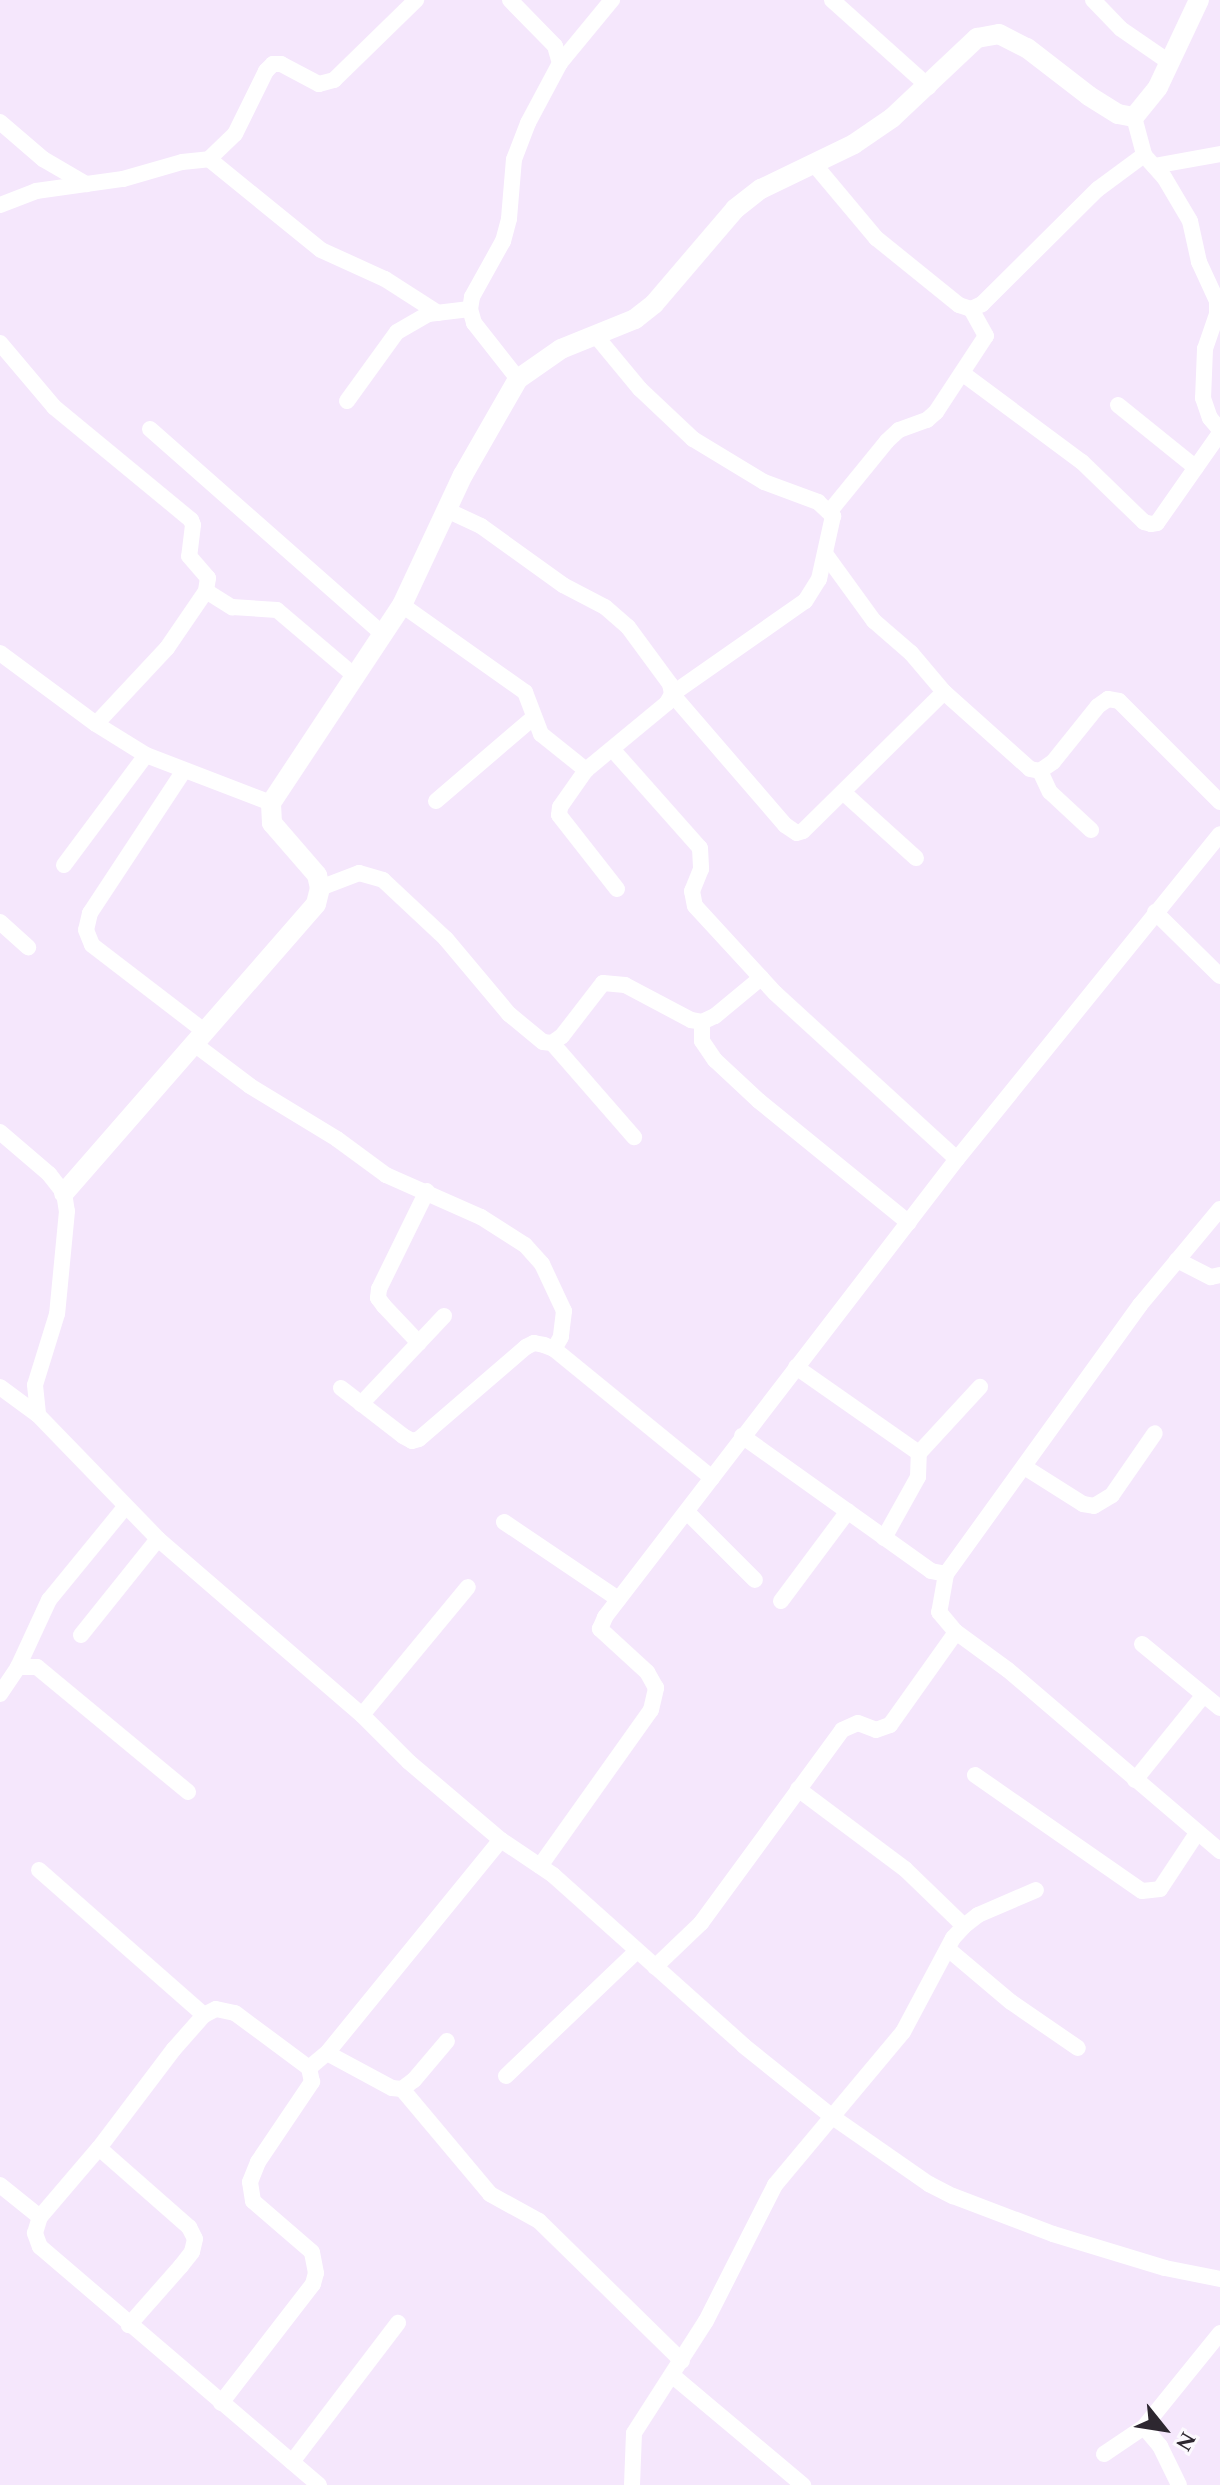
<!DOCTYPE html>
<html>
<head>
<meta charset="utf-8">
<style>
  body { margin:0 }
  #map { position:relative; width:1220px; height:2485px; overflow:hidden; background:#f5e7fc; font-family:Spectral,serif }
  div>[style] { position:absolute }
  [style*='--x'] { left:calc(var(--x)*1px); top:calc(var(--y)*1px); width:calc(var(--w)*1px); rotate:calc(var(--a)*1deg) }
  .minor>* { height:16px; margin:-8px; padding:0 8px; transform-origin:8px; border-radius:8px; background:#fff }
  .tertiary>* { height:20px; margin:-10px; padding:0 10px; transform-origin:10px; border-radius:10px; background:#fff }
  span { translate:-50% -50%; white-space:nowrap; text-align:center; line-height:1.15; -webkit-text-stroke:6px #fcf9fe; paint-order:stroke }
  .north { position:absolute; left:1124px; top:2389px; width:80px; height:80px; -webkit-text-stroke:6px #fcf9fe; paint-order:stroke; rotate:120deg; font-size:22px; font-weight:700; line-height:32px; text-align:center; color:#2d2730 }
  .north::after { content:''; display:block; margin:auto; width:28px; height:36px; background:#2d2730; clip-path:polygon(50% 0,100% 100%,50% 72%,0 100%) }
</style>
</head>
<body>
<div id="map">
  <div class="minor">
    <i style="--x:510;--y:0;--w:64;--a:45.6"></i>
    <i style="--x:555;--y:46;--w:18;--a:74"></i>
    <i style="--x:560;--y:63;--w:68;--a:118.1"></i>
    <i style="--x:528;--y:123;--w:39;--a:111"></i>
    <i style="--x:514;--y:159;--w:60;--a:94.8"></i>
    <i style="--x:509;--y:219;--w:23;--a:105"></i>
    <i style="--x:503;--y:241;--w:64;--a:119"></i>
    <i style="--x:472;--y:297;--w:12;--a:99"></i>
    <i style="--x:470;--y:309;--w:15;--a:74"></i>
    <i style="--x:474;--y:323;--w:71;--a:51.8"></i>
    <i style="--x:832;--y:0;--w:130;--a:41.9"></i>
    <i style="--x:1093;--y:0;--w:40;--a:46"></i>
    <i style="--x:1121;--y:29;--w:58;--a:34.5"></i>
    <i style="--x:560;--y:63;--w:82;--a:-50.5"></i>
    <i style="--x:1134;--y:117;--w:39;--a:75"></i>
    <i style="--x:1144;--y:155;--w:30;--a:48"></i>
    <i style="--x:1164;--y:177;--w:51;--a:59.4"></i>
    <i style="--x:1190;--y:221;--w:42;--a:77.6"></i>
    <i style="--x:1199;--y:262;--w:43;--a:65.2"></i>
    <i style="--x:1217;--y:301;--w:13;--a:90"></i>
    <i style="--x:1217;--y:314;--w:37;--a:109"></i>
    <i style="--x:1205;--y:349;--w:49;--a:92.3"></i>
    <i style="--x:1203;--y:398;--w:21;--a:71"></i>
    <i style="--x:1210;--y:418;--w:16;--a:50"></i>
    <i style="--x:0;--y:122;--w:57;--a:40.7"></i>
    <i style="--x:43;--y:159;--w:50;--a:30.2"></i>
    <i style="--x:209;--y:159;--w:144;--a:39.1"></i>
    <i style="--x:321;--y:250;--w:70;--a:24.4"></i>
    <i style="--x:385;--y:279;--w:63;--a:32.7"></i>
    <i style="--x:814;--y:164;--w:97;--a:50"></i>
    <i style="--x:876;--y:238;--w:107;--a:38.9"></i>
    <i style="--x:959;--y:305;--w:13;--a:18"></i>
    <i style="--x:971;--y:309;--w:12;--a:-24"></i>
    <i style="--x:982;--y:304;--w:163;--a:-44.8"></i>
    <i style="--x:1098;--y:189;--w:57;--a:-36.5"></i>
    <i style="--x:1154;--y:166;--w:67;--a:-10.3"></i>
    <i style="--x:0;--y:205;--w:39;--a:-21"></i>
    <i style="--x:36;--y:191;--w:88;--a:-7.9"></i>
    <i style="--x:123;--y:179;--w:61;--a:-16.1"></i>
    <i style="--x:182;--y:162;--w:27;--a:-6"></i>
    <i style="--x:209;--y:159;--w:36;--a:-44"></i>
    <i style="--x:235;--y:134;--w:70;--a:-63.8"></i>
    <i style="--x:266;--y:71;--w:10;--a:-45"></i>
    <i style="--x:273;--y:64;--w:8;--a:0"></i>
    <i style="--x:281;--y:64;--w:43;--a:27.8"></i>
    <i style="--x:319;--y:84;--w:16;--a:-15"></i>
    <i style="--x:334;--y:80;--w:115;--a:-44.3"></i>
    <i style="--x:596;--y:336;--w:69;--a:50.3"></i>
    <i style="--x:640;--y:389;--w:73;--a:43.3"></i>
    <i style="--x:693;--y:439;--w:83;--a:31.2"></i>
    <i style="--x:764;--y:482;--w:58;--a:20.3"></i>
    <i style="--x:818;--y:502;--w:21;--a:43"></i>
    <i style="--x:833;--y:516;--w:65;--a:102.5"></i>
    <i style="--x:819;--y:579;--w:26;--a:122"></i>
    <i style="--x:805;--y:601;--w:162;--a:145"></i>
    <i style="--x:672;--y:694;--w:173;--a:49.2"></i>
    <i style="--x:785;--y:825;--w:14;--a:34"></i>
    <i style="--x:797;--y:833;--w:6;--a:-18"></i>
    <i style="--x:803;--y:831;--w:198;--a:-44.6"></i>
    <i style="--x:0;--y:343;--w:84;--a:49.8"></i>
    <i style="--x:54;--y:407;--w:178;--a:39.5"></i>
    <i style="--x:191;--y:520;--w:5;--a:68"></i>
    <i style="--x:193;--y:525;--w:31;--a:97"></i>
    <i style="--x:189;--y:556;--w:29;--a:49"></i>
    <i style="--x:208;--y:578;--w:13;--a:99"></i>
    <i style="--x:206;--y:591;--w:69;--a:124.4"></i>
    <i style="--x:167;--y:648;--w:104;--a:133.1"></i>
    <i style="--x:962;--y:373;--w:149;--a:36.6"></i>
    <i style="--x:1082;--y:462;--w:86;--a:44.1"></i>
    <i style="--x:1144;--y:522;--w:7;--a:16"></i>
    <i style="--x:1151;--y:524;--w:6;--a:-9"></i>
    <i style="--x:1157;--y:523;--w:110;--a:-55"></i>
    <i style="--x:347;--y:401;--w:85;--a:-54.1"></i>
    <i style="--x:397;--y:332;--w:36;--a:-30"></i>
    <i style="--x:428;--y:314;--w:42;--a:-6.8"></i>
    <i style="--x:1118;--y:405;--w:100;--a:38.9"></i>
    <i style="--x:150;--y:429;--w:312;--a:41.4"></i>
    <i style="--x:830;--y:511;--w:90;--a:-50.8"></i>
    <i style="--x:887;--y:441;--w:16;--a:-43"></i>
    <i style="--x:899;--y:430;--w:30;--a:-20"></i>
    <i style="--x:927;--y:420;--w:12;--a:-42"></i>
    <i style="--x:936;--y:412;--w:91;--a:-56.7"></i>
    <i style="--x:986;--y:336;--w:31;--a:-119"></i>
    <i style="--x:826;--y:555;--w:82;--a:54"></i>
    <i style="--x:874;--y:621;--w:49;--a:40.9"></i>
    <i style="--x:911;--y:653;--w:51;--a:49.8"></i>
    <i style="--x:944;--y:692;--w:115;--a:41.8"></i>
    <i style="--x:1030;--y:769;--w:10;--a:11"></i>
    <i style="--x:1040;--y:771;--w:16;--a:-35"></i>
    <i style="--x:1053;--y:762;--w:72;--a:-51.2"></i>
    <i style="--x:1098;--y:706;--w:12;--a:-35"></i>
    <i style="--x:1108;--y:699;--w:11;--a:10"></i>
    <i style="--x:1119;--y:701;--w:143;--a:45"></i>
    <i style="--x:206;--y:591;--w:31;--a:32"></i>
    <i style="--x:232;--y:607;--w:45;--a:3.8"></i>
    <i style="--x:277;--y:610;--w:104;--a:40.3"></i>
    <i style="--x:402;--y:605;--w:151;--a:35.3"></i>
    <i style="--x:525;--y:692;--w:45;--a:69.1"></i>
    <i style="--x:541;--y:734;--w:58;--a:38.7"></i>
    <i style="--x:586;--y:770;--w:105;--a:-39.6"></i>
    <i style="--x:667;--y:703;--w:10;--a:-61"></i>
    <i style="--x:672;--y:694;--w:10;--a:-101"></i>
    <i style="--x:670;--y:684;--w:71;--a:-126.4"></i>
    <i style="--x:628;--y:627;--w:30;--a:-139"></i>
    <i style="--x:605;--y:607;--w:47;--a:-152.4"></i>
    <i style="--x:563;--y:585;--w:101;--a:-144.3"></i>
    <i style="--x:481;--y:526;--w:38;--a:-155"></i>
    <i style="--x:0;--y:653;--w:119;--a:36.5"></i>
    <i style="--x:96;--y:724;--w:59;--a:31.8"></i>
    <i style="--x:146;--y:755;--w:134;--a:21"></i>
    <i style="--x:613;--y:750;--w:131;--a:48.4"></i>
    <i style="--x:700;--y:848;--w:21;--a:87"></i>
    <i style="--x:701;--y:869;--w:24;--a:112"></i>
    <i style="--x:692;--y:891;--w:15;--a:79"></i>
    <i style="--x:695;--y:906;--w:118;--a:47.4"></i>
    <i style="--x:775;--y:993;--w:246;--a:42.4"></i>
    <i style="--x:586;--y:770;--w:45;--a:125.1"></i>
    <i style="--x:560;--y:807;--w:8;--a:97"></i>
    <i style="--x:559;--y:815;--w:94;--a:51.9"></i>
    <i style="--x:1040;--y:771;--w:23;--a:65"></i>
    <i style="--x:1050;--y:792;--w:56;--a:42.8"></i>
    <i style="--x:183;--y:772;--w:169;--a:123.4"></i>
    <i style="--x:90;--y:913;--w:17;--a:103"></i>
    <i style="--x:86;--y:930;--w:16;--a:68"></i>
    <i style="--x:92;--y:945;--w:141;--a:37.5"></i>
    <i style="--x:844;--y:793;--w:97;--a:42.1"></i>
    <i style="--x:436;--y:801;--w:128;--a:-40.6"></i>
    <i style="--x:64;--y:865;--w:137;--a:-53.3"></i>
    <i style="--x:320;--y:888;--w:42;--a:-21"></i>
    <i style="--x:359;--y:873;--w:25;--a:16"></i>
    <i style="--x:383;--y:880;--w:86;--a:43.1"></i>
    <i style="--x:446;--y:939;--w:98;--a:50"></i>
    <i style="--x:509;--y:1014;--w:44;--a:39.5"></i>
    <i style="--x:543;--y:1042;--w:9;--a:6"></i>
    <i style="--x:552;--y:1043;--w:12;--a:-35"></i>
    <i style="--x:562;--y:1036;--w:67;--a:-52.3"></i>
    <i style="--x:603;--y:983;--w:22;--a:5"></i>
    <i style="--x:625;--y:985;--w:75;--a:27.9"></i>
    <i style="--x:691;--y:1020;--w:11;--a:10"></i>
    <i style="--x:702;--y:1022;--w:14;--a:-25"></i>
    <i style="--x:715;--y:1016;--w:60;--a:-39.6"></i>
    <i style="--x:1155;--y:912;--w:91;--a:44.6"></i>
    <i style="--x:0;--y:922;--w:38;--a:42"></i>
    <i style="--x:702;--y:1022;--w:19;--a:90"></i>
    <i style="--x:702;--y:1041;--w:23;--a:56"></i>
    <i style="--x:715;--y:1060;--w:60;--a:43"></i>
    <i style="--x:759;--y:1101;--w:193;--a:39.1"></i>
    <i style="--x:193;--y:1043;--w:71;--a:37"></i>
    <i style="--x:250;--y:1086;--w:102;--a:31.3"></i>
    <i style="--x:337;--y:1139;--w:61;--a:36.3"></i>
    <i style="--x:386;--y:1175;--w:104;--a:23.9"></i>
    <i style="--x:481;--y:1217;--w:52;--a:32.5"></i>
    <i style="--x:525;--y:1245;--w:25;--a:48"></i>
    <i style="--x:542;--y:1264;--w:52;--a:64.9"></i>
    <i style="--x:564;--y:1311;--w:26;--a:97"></i>
    <i style="--x:561;--y:1337;--w:14;--a:120"></i>
    <i style="--x:552;--y:1043;--w:125;--a:48.9"></i>
    <i style="--x:0;--y:1132;--w:65;--a:40.6"></i>
    <i style="--x:49;--y:1174;--w:24;--a:52"></i>
    <i style="--x:64;--y:1193;--w:18;--a:81"></i>
    <i style="--x:67;--y:1211;--w:103;--a:95.5"></i>
    <i style="--x:57;--y:1314;--w:74;--a:107.2"></i>
    <i style="--x:35;--y:1385;--w:30;--a:84"></i>
    <i style="--x:38;--y:1415;--w:173;--a:45.9"></i>
    <i style="--x:158;--y:1539;--w:269;--a:40.8"></i>
    <i style="--x:362;--y:1715;--w:66;--a:45"></i>
    <i style="--x:409;--y:1762;--w:121;--a:40.3"></i>
    <i style="--x:501;--y:1840;--w:63;--a:33.9"></i>
    <i style="--x:553;--y:1875;--w:256;--a:41.8"></i>
    <i style="--x:744;--y:2046;--w:115;--a:38.7"></i>
    <i style="--x:834;--y:2118;--w:116;--a:34.8"></i>
    <i style="--x:929;--y:2184;--w:27;--a:27"></i>
    <i style="--x:953;--y:2196;--w:107;--a:20.8"></i>
    <i style="--x:1053;--y:2234;--w:117;--a:16.9"></i>
    <i style="--x:1165;--y:2268;--w:56;--a:11.3"></i>
    <i style="--x:1177;--y:1260;--w:38;--a:27"></i>
    <i style="--x:1211;--y:1277;--w:9;--a:-13"></i>
    <i style="--x:419;--y:1343;--w:51;--a:-133.4"></i>
    <i style="--x:384;--y:1306;--w:10;--a:-127"></i>
    <i style="--x:378;--y:1298;--w:9;--a:-84"></i>
    <i style="--x:379;--y:1289;--w:109;--a:-63.9"></i>
    <i style="--x:796;--y:1367;--w:150;--a:35"></i>
    <i style="--x:919;--y:1453;--w:90;--a:-47.3"></i>
    <i style="--x:0;--y:1387;--w:47;--a:36.4"></i>
    <i style="--x:341;--y:1388;--w:78;--a:37.7"></i>
    <i style="--x:403;--y:1436;--w:10;--a:29"></i>
    <i style="--x:412;--y:1441;--w:7;--a:-16"></i>
    <i style="--x:419;--y:1439;--w:141;--a:-40.7"></i>
    <i style="--x:526;--y:1347;--w:9;--a:-27"></i>
    <i style="--x:534;--y:1343;--w:10;--a:11"></i>
    <i style="--x:544;--y:1345;--w:11;--a:22"></i>
    <i style="--x:554;--y:1349;--w:204;--a:39.2"></i>
    <i style="--x:361;--y:1404;--w:121;--a:-46.7"></i>
    <i style="--x:742;--y:1436;--w:232;--a:35.5"></i>
    <i style="--x:931;--y:1571;--w:15;--a:11"></i>
    <i style="--x:946;--y:1574;--w:332;--a:-54.2"></i>
    <i style="--x:1140;--y:1305;--w:125;--a:-50.2"></i>
    <i style="--x:1026;--y:1468;--w:67;--a:32.3"></i>
    <i style="--x:1083;--y:1504;--w:11;--a:10"></i>
    <i style="--x:1094;--y:1506;--w:21;--a:-31"></i>
    <i style="--x:1112;--y:1495;--w:75;--a:-55.3"></i>
    <i style="--x:687;--y:1512;--w:96;--a:45"></i>
    <i style="--x:504;--y:1522;--w:138;--a:34"></i>
    <i style="--x:884;--y:1538;--w:70;--a:-60.9"></i>
    <i style="--x:918;--y:1477;--w:24;--a:-88"></i>
    <i style="--x:946;--y:1574;--w:39;--a:100"></i>
    <i style="--x:939;--y:1612;--w:26;--a:50"></i>
    <i style="--x:956;--y:1632;--w:64;--a:36.2"></i>
    <i style="--x:1008;--y:1670;--w:279;--a:40.5"></i>
    <i style="--x:781;--y:1601;--w:112;--a:-53.3"></i>
    <i style="--x:81;--y:1635;--w:123;--a:-51.3"></i>
    <i style="--x:1142;--y:1644;--w:101;--a:39.4"></i>
    <i style="--x:18;--y:1667;--w:74;--a:-65.2"></i>
    <i style="--x:49;--y:1600;--w:120;--a:-50.7"></i>
    <i style="--x:0;--y:1694;--w:32;--a:-56"></i>
    <i style="--x:18;--y:1667;--w:19;--a:0"></i>
    <i style="--x:37;--y:1667;--w:196;--a:39.6"></i>
    <i style="--x:362;--y:1715;--w:166;--a:-50.4"></i>
    <i style="--x:975;--y:1775;--w:203;--a:34.8"></i>
    <i style="--x:1142;--y:1891;--w:18;--a:-6"></i>
    <i style="--x:1160;--y:1889;--w:67;--a:-56.5"></i>
    <i style="--x:1135;--y:1780;--w:108;--a:-51"></i>
    <i style="--x:798;--y:1789;--w:134;--a:36.8"></i>
    <i style="--x:905;--y:1869;--w:82;--a:44"></i>
    <i style="--x:540;--y:1866;--w:191;--a:-54.6"></i>
    <i style="--x:651;--y:1710;--w:23;--a:-77"></i>
    <i style="--x:656;--y:1688;--w:18;--a:-119"></i>
    <i style="--x:647;--y:1672;--w:64;--a:-137.5"></i>
    <i style="--x:600;--y:1629;--w:13;--a:-67"></i>
    <i style="--x:605;--y:1617;--w:578;--a:-52.46"></i>
    <i style="--x:957;--y:1159;--w:418;--a:-51"></i>
    <i style="--x:39;--y:1870;--w:220;--a:41.3"></i>
    <i style="--x:948;--y:1949;--w:82;--a:40.1"></i>
    <i style="--x:1011;--y:2002;--w:81;--a:34.5"></i>
    <i style="--x:655;--y:1967;--w:64;--a:-43.7"></i>
    <i style="--x:701;--y:1923;--w:239;--a:-53.8"></i>
    <i style="--x:842;--y:1730;--w:17;--a:-24"></i>
    <i style="--x:858;--y:1723;--w:19;--a:21"></i>
    <i style="--x:876;--y:1730;--w:15;--a:-20"></i>
    <i style="--x:890;--y:1725;--w:114;--a:-54.6"></i>
    <i style="--x:327;--y:2053;--w:275;--a:-50.8"></i>
    <i style="--x:506;--y:2076;--w:181;--a:-43.7"></i>
    <i style="--x:402;--y:2089;--w:137;--a:50"></i>
    <i style="--x:490;--y:2194;--w:56;--a:28.9"></i>
    <i style="--x:539;--y:2221;--w:200;--a:44.4"></i>
    <i style="--x:99;--y:2148;--w:120;--a:41.3"></i>
    <i style="--x:189;--y:2227;--w:13;--a:63"></i>
    <i style="--x:195;--y:2239;--w:13;--a:103"></i>
    <i style="--x:192;--y:2252;--w:18;--a:128"></i>
    <i style="--x:181;--y:2266;--w:79;--a:131.4"></i>
    <i style="--x:0;--y:2185;--w:51;--a:38.7"></i>
    <i style="--x:673;--y:2376;--w:170;--a:40"></i>
    <i style="--x:221;--y:2403;--w:150;--a:-52.3"></i>
    <i style="--x:313;--y:2284;--w:11;--a:-75"></i>
    <i style="--x:316;--y:2273;--w:21;--a:-101"></i>
    <i style="--x:312;--y:2252;--w:78;--a:-139.2"></i>
    <i style="--x:253;--y:2201;--w:19;--a:-99"></i>
    <i style="--x:250;--y:2182;--w:22;--a:-68"></i>
    <i style="--x:258;--y:2162;--w:97;--a:-56"></i>
    <i style="--x:312;--y:2082;--w:14;--a:-102"></i>
    <i style="--x:1144;--y:2427;--w:25;--a:50"></i>
    <i style="--x:1160;--y:2446;--w:43;--a:64"></i>
    <i style="--x:1104;--y:2454;--w:48;--a:-34"></i>
    <i style="--x:1144;--y:2427;--w:121;--a:-51"></i>
    <i style="--x:292;--y:2462;--w:175;--a:-52.7"></i>
    <i style="--x:319;--y:2485;--w:367;--a:-139.5"></i>
    <i style="--x:40;--y:2247;--w:15;--a:-110"></i>
    <i style="--x:35;--y:2233;--w:17;--a:-73"></i>
    <i style="--x:40;--y:2217;--w:91;--a:-49.5"></i>
    <i style="--x:99;--y:2148;--w:124;--a:-52.9"></i>
    <i style="--x:174;--y:2049;--w:45;--a:-48.6"></i>
    <i style="--x:204;--y:2015;--w:13;--a:-27"></i>
    <i style="--x:216;--y:2009;--w:19;--a:12"></i>
    <i style="--x:235;--y:2013;--w:92;--a:36.6"></i>
    <i style="--x:309;--y:2068;--w:23;--a:-40"></i>
    <i style="--x:327;--y:2053;--w:74;--a:28.3"></i>
    <i style="--x:392;--y:2088;--w:10;--a:6"></i>
    <i style="--x:402;--y:2089;--w:15;--a:-37"></i>
    <i style="--x:414;--y:2080;--w:51;--a:-49.8"></i>
    <i style="--x:632;--y:2485;--w:52;--a:-87.8"></i>
    <i style="--x:634;--y:2433;--w:133;--a:-57.3"></i>
    <i style="--x:706;--y:2321;--w:153;--a:-63.1"></i>
    <i style="--x:775;--y:2185;--w:199;--a:-50.1"></i>
    <i style="--x:903;--y:2032;--w:106;--a:-62"></i>
    <i style="--x:953;--y:1938;--w:16;--a:-47"></i>
    <i style="--x:964;--y:1926;--w:18;--a:-38"></i>
    <i style="--x:978;--y:1915;--w:63;--a:-23.3"></i>
  </div>
  <div class="tertiary">
    <i style="--x:64;--y:1193;--w:383;--a:-48.9"></i>
    <i style="--x:316;--y:904;--w:16;--a:-76"></i>
    <i style="--x:320;--y:888;--w:13;--a:-103"></i>
    <i style="--x:317;--y:875;--w:69;--a:-130.9"></i>
    <i style="--x:272;--y:823;--w:20;--a:-93"></i>
    <i style="--x:271;--y:803;--w:237;--a:-56.5"></i>
    <i style="--x:402;--y:605;--w:144;--a:-64.9"></i>
    <i style="--x:463;--y:475;--w:111;--a:-60.2"></i>
    <i style="--x:518;--y:379;--w:52;--a:-34.9"></i>
    <i style="--x:561;--y:349;--w:80;--a:-22.1"></i>
    <i style="--x:635;--y:319;--w:24;--a:-38"></i>
    <i style="--x:654;--y:304;--w:125;--a:-49.5"></i>
    <i style="--x:735;--y:209;--w:33;--a:-38"></i>
    <i style="--x:761;--y:189;--w:103;--a:-25.8"></i>
    <i style="--x:854;--y:144;--w:46;--a:-34.4"></i>
    <i style="--x:892;--y:118;--w:117;--a:-43.3"></i>
    <i style="--x:977;--y:38;--w:22;--a:-10"></i>
    <i style="--x:999;--y:34;--w:31;--a:27"></i>
    <i style="--x:1027;--y:48;--w:78;--a:37.7"></i>
    <i style="--x:1089;--y:96;--w:34;--a:32"></i>
    <i style="--x:1118;--y:114;--w:16;--a:11"></i>
    <i style="--x:1134;--y:117;--w:38;--a:-51"></i>
    <i style="--x:1158;--y:87;--w:96;--a:-64.8"></i>
  </div>
  <div class="north">N</div>
</div>
</body>
</html>
